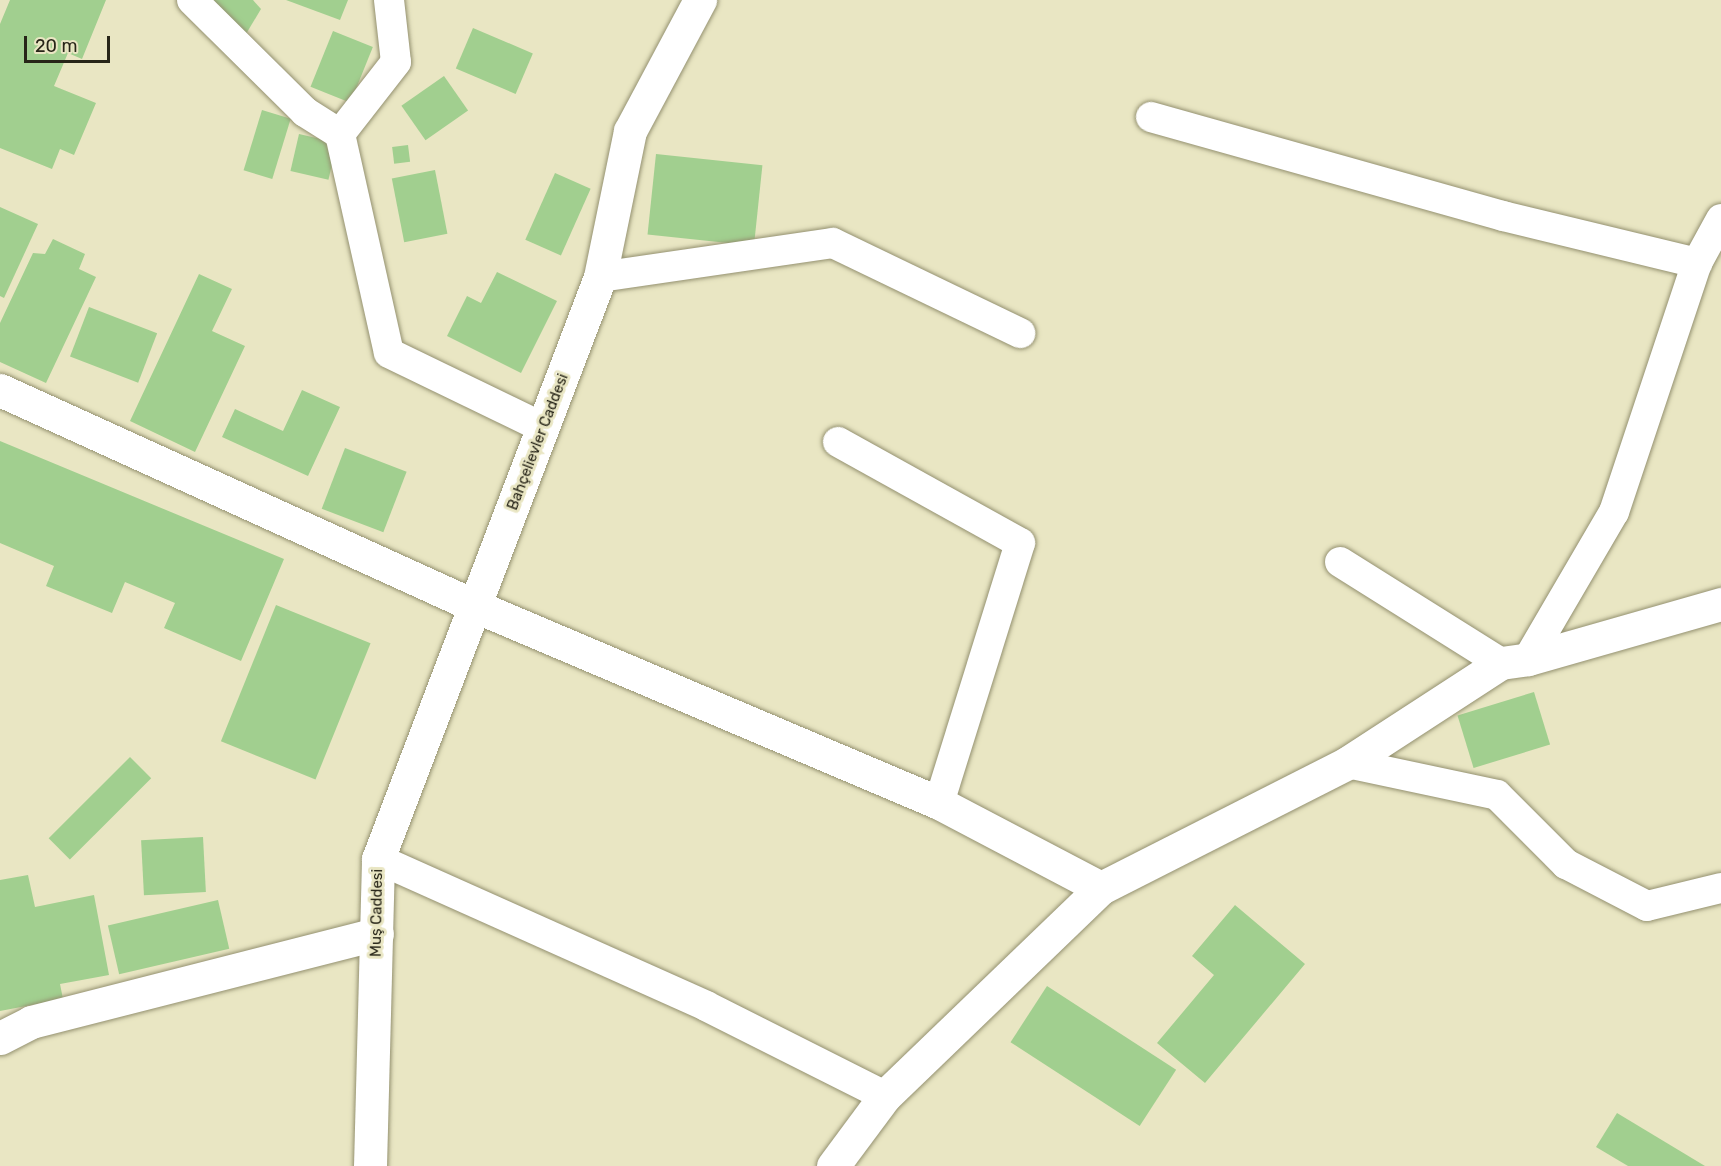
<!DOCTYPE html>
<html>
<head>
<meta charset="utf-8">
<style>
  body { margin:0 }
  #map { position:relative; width:1721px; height:1166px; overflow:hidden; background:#e9e6c3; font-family:Rubik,sans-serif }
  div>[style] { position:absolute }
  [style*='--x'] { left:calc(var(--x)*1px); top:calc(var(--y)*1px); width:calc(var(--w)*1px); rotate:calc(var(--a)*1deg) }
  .building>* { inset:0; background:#a1cf8f; transform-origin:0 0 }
  .roads { filter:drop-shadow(0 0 2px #949170) drop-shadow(0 0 2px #949170) }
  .street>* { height:30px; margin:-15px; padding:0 15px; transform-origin:15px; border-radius:15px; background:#fff }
  .secondary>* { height:33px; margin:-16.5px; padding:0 16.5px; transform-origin:16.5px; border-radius:16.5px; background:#fff }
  span { translate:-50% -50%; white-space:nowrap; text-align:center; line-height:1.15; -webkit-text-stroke:6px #e9e6c3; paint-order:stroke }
  .street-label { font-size:15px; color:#272518 }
  .scale { position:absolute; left:24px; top:36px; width:86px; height:27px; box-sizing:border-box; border:3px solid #272518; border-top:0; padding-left:8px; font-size:18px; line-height:21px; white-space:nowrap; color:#272518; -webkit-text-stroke:4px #e9e6c3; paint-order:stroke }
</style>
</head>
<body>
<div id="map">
  <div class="building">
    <i style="clip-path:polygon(10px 0,106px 0,82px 59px,68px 53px,54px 86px,96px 103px,74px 155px,60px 149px,52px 169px,0 148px,0 24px)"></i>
    <i style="clip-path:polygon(209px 0,253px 0,261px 9px,243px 39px)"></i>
    <i style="clip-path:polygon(286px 0,348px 0,340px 20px)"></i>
    <i style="left:473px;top:28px;width:65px;height:44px;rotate:23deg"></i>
    <i style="left:333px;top:31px;width:43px;height:60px;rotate:22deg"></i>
    <i style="left:444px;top:76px;width:42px;height:52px;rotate:55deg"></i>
    <i style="left:262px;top:110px;width:30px;height:63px;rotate:17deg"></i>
    <i style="left:299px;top:134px;width:39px;height:38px;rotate:13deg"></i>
    <i style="left:408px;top:145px;width:17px;height:16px;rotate:83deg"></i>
    <i style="left:656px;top:154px;width:107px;height:81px;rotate:6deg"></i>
    <i style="left:435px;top:170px;width:65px;height:44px;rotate:79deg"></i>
    <i style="left:555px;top:173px;width:39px;height:73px;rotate:24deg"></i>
    <i style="clip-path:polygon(0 207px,38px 224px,4px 298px,0 296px)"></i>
    <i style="clip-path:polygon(53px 239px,85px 254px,79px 269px,96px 277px,46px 383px,0 362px,0 323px,33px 253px,45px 254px)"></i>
    <i style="clip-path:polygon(497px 272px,557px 301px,521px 373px,447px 336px,467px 296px,481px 303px)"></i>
    <i style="clip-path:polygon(199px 274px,232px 289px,212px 331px,245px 346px,195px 452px,130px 421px)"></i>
    <i style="left:89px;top:307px;width:73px;height:53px;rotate:21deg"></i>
    <i style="clip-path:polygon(302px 390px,340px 407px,308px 476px,222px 437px,235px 409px,283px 431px)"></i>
    <i style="clip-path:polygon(0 441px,284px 559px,241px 661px,164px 628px,175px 603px,125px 582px,112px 613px,46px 586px,54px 566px,0 543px)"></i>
    <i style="left:345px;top:448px;width:66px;height:65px;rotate:21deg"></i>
    <i style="left:276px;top:605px;width:102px;height:147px;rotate:22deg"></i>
    <i style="left:1534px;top:692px;width:55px;height:80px;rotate:73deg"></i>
    <i style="left:130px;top:757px;width:30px;height:115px;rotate:45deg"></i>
    <i style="left:203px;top:837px;width:55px;height:62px;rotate:87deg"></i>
    <i style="clip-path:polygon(28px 875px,35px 907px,94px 895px,109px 975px,60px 984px,63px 999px,0 1011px,0 880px)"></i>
    <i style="left:218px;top:900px;width:50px;height:113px;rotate:77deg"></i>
    <i style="clip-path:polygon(1235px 905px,1305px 964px,1205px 1083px,1157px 1043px,1214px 975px,1192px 956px)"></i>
    <i style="left:1047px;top:986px;width:154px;height:67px;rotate:33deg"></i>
    <i style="clip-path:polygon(1617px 1113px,1705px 1166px,1628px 1166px,1596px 1147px)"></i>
  </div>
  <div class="roads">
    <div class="street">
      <i style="--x:192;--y:0;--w:159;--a:44.7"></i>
      <i style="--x:305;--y:112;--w:41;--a:32.2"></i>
      <i style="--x:389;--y:0;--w:62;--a:83.6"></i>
      <i style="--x:396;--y:62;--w:91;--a:127.9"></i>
      <i style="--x:340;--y:134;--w:224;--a:77.4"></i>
      <i style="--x:389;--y:353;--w:172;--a:25.8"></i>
      <i style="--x:1151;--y:117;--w:366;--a:15.7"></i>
      <i style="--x:1503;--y:216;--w:200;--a:13.6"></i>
      <i style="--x:600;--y:277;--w:235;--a:-8.3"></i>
      <i style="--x:833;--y:243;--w:208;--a:25.7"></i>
      <i style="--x:838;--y:442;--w:208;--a:29"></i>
      <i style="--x:1020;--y:543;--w:272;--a:107.3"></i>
      <i style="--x:1340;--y:562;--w:190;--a:32.1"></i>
      <i style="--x:1528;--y:659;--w:170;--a:-59.7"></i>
      <i style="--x:1614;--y:512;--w:262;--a:-71.6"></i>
      <i style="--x:1697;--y:263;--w:50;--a:-61.4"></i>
      <i style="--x:1347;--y:763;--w:153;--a:12"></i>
      <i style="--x:1497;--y:795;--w:98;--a:45"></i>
      <i style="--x:1566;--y:864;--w:91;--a:27.4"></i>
      <i style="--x:1647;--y:906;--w:76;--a:-13.7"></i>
      <i style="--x:378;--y:859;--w:359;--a:24.1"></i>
      <i style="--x:706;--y:1006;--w:200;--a:26.7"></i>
    </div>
    <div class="secondary">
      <i style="--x:0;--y:390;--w:522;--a:24.45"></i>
      <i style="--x:475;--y:606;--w:504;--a:23"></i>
      <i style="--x:939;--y:803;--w:183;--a:27.7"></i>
      <i style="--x:0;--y:1038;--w:35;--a:-27"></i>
      <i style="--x:31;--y:1022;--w:357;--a:-14.3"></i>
      <i style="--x:370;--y:1166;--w:307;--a:-88.5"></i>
      <i style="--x:378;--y:859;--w:623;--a:-69.12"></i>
      <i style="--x:600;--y:277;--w:149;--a:-78.4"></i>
      <i style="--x:630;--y:131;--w:149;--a:-61.9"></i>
      <i style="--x:833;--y:1166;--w:87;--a:-53.4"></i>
      <i style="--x:885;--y:1096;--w:300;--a:-43.9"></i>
      <i style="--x:1101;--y:888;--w:276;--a:-26.9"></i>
      <i style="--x:1347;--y:763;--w:184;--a:-33"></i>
      <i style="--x:1501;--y:663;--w:27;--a:-8"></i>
      <i style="--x:1528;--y:659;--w:201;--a:-15.9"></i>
    </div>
  </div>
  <div class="street-label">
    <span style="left:538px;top:442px;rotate:-69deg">Bahçelievler Caddesi</span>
    <span style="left:377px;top:913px;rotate:-89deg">Muş Caddesi</span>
  </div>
  <div class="scale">20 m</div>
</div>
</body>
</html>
